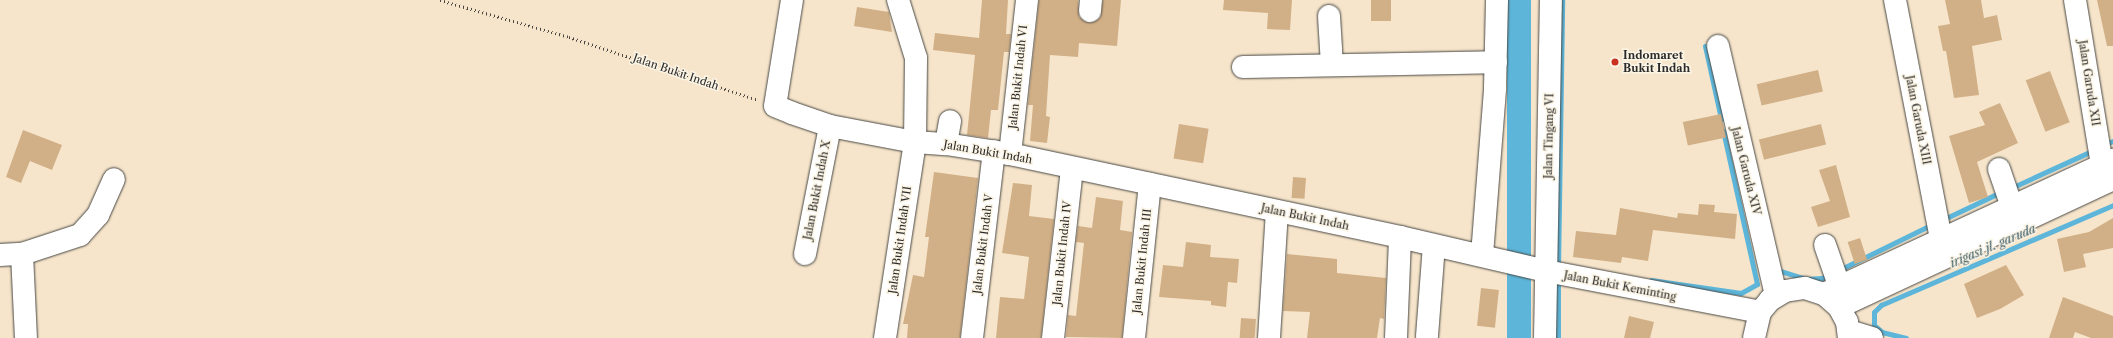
<!DOCTYPE html>
<html>
<head>
<meta charset="utf-8">
<style>
  body { margin:0 }
  #map { position:relative; width:2113px; height:338px; overflow:hidden; background:#f6e5cb; font-family:"Libre Caslon Text",serif }
  div>[style] { position:absolute }
  [style*='--x'] { left:calc(var(--x)*1px); top:calc(var(--y)*1px); width:calc(var(--w)*1px); rotate:calc(var(--a)*1deg) }
  .water>* { inset:0; background:#5db6da; transform-origin:0 0 }
  .stream>* { height:5px; margin:-2.5px; padding:0 2.5px; transform-origin:2.5px; border-radius:2.5px; background:#5db6da }
  .building>* { inset:0; background:#d2b087; transform-origin:0 0 }
  .path>* { height:2.5px; margin-top:-1.25px; transform-origin:0; background:repeating-linear-gradient(90deg,#494743 0 1px,transparent 0 4px) }
  .roads { filter:drop-shadow(0 0 1px #494743) drop-shadow(0 0 1px #494743) }
  .minor>* { height:22px; margin:-11px; padding:0 11px; transform-origin:11px; border-radius:11px; background:#fff }
  .major>* { height:22px; margin:-11px; padding:0 11px; transform-origin:11px; border-radius:11px; background:#fff }
  .dots>* { width:11px; height:11px; translate:-50% -50%; box-sizing:border-box; border:2px solid #fcf5e5; border-radius:50% }
  span { translate:-50% -50%; white-space:nowrap; text-align:center; line-height:1.15; -webkit-text-stroke:3px #fcf5e5; paint-order:stroke }
  .poi-label { font-size:11px; color:#2b2b2b; font-weight:700 }
  .left { translate:0 -50%; text-align:left }
  .street-label { font-size:11px; color:#2b2b2b }
  .water-label { font-size:12px; color:#3c5c68; font-style:italic }
</style>
</head>
<body>
<div id="map">
  <div class="water">
    <i style="left:1507px;top:0;width:24px;height:338px"></i>
  </div>
  <div class="stream">
    <i style="--x:1705;--y:46;--w:75;--a:77.6"></i>
    <i style="--x:2103;--y:145;--w:11;--a:-22"></i>
    <i style="--x:2011;--y:188;--w:91;--a:-24.6"></i>
    <i style="--x:1942;--y:220;--w:65;--a:-25.4"></i>
    <i style="--x:1558;--y:269;--w:269;--a:-89.1"></i>
    <i style="--x:1777;--y:270;--w:30;--a:17"></i>
    <i style="--x:1806;--y:279;--w:16;--a:-4"></i>
    <i style="--x:1822;--y:278;--w:9;--a:-27"></i>
    <i style="--x:1839;--y:270;--w:105;--a:-26.1"></i>
    <i style="--x:1651;--y:280;--w:91;--a:8.2"></i>
    <i style="--x:1741;--y:293;--w:18;--a:-29"></i>
    <i style="--x:1757;--y:284;--w:157;--a:-102.5"></i>
    <i style="--x:1558;--y:338;--w:59;--a:-90"></i>
    <i style="--x:1906;--y:338;--w:25;--a:-166"></i>
    <i style="--x:1882;--y:332;--w:11;--a:-139"></i>
    <i style="--x:1874;--y:325;--w:13;--a:-90"></i>
    <i style="--x:1874;--y:312;--w:10;--a:-45"></i>
    <i style="--x:1881;--y:305;--w:253;--a:-23.3"></i>
  </div>
  <div class="building">
    <i style="clip-path:polygon(982px 0,1008px 0,1006px 34px,1011px 34px,1009px 52px,1004px 52px,998px 110px,991px 110px,988px 138px,967px 135px,975px 55px,933px 50px,935px 33px,979px 38px)"></i>
    <i style="clip-path:polygon(1039px 0,1078px 0,1079px 17px,1089px 23px,1100px 18px,1103px 0,1121px 0,1117px 46px,1079px 43px,1078px 57px,1050px 55px,1046px 116px,1050px 117px,1047px 143px,1030px 141px,1033px 105px,1028px 105px)"></i>
    <i style="clip-path:polygon(1224px 0,1292px 0,1290px 30px,1267px 29px,1268px 13px,1223px 10px)"></i>
    <i style="left:1371px;top:0;width:20px;height:21px"></i>
    <i style="clip-path:polygon(1945px 0,1981px 0,1984px 18px,1997px 15px,2002px 40px,1972px 46px,1979px 95px,1954px 98px,1946px 51px,1943px 51px,1938px 26px,1950px 24px)"></i>
    <i style="clip-path:polygon(2097px 0,2113px 0,2113px 46px,2107px 46px)"></i>
    <i style="clip-path:polygon(857px 7px,889px 12px,892px 32px,854px 26px)"></i>
    <i style="left:1818px;top:70px;width:22px;height:63px;rotate:77deg"></i>
    <i style="left:2050px;top:71px;width:55px;height:26px;rotate:69deg"></i>
    <i style="clip-path:polygon(2000px 103px,2018px 143px,1977px 162px,1988px 197px,1969px 203px,1949px 136px,1985px 125px,1979px 112px)"></i>
    <i style="left:1721px;top:114px;width:24px;height:39px;rotate:78deg"></i>
    <i style="left:1179px;top:124px;width:30px;height:35px;rotate:9deg"></i>
    <i style="left:1821px;top:124px;width:21px;height:64px;rotate:76deg"></i>
    <i style="clip-path:polygon(23px 130px,62px 145px,52px 170px,30px 161px,21px 183px,6px 177px)"></i>
    <i style="clip-path:polygon(1836px 165px,1850px 217px,1818px 227px,1811px 207px,1830px 201px,1819px 170px)"></i>
    <i style="clip-path:polygon(934px 172px,978px 178px,960px 338px,907px 338px,908px 324px,903px 324px,913px 275px,924px 277px,929px 237px,925px 237px)"></i>
    <i style="left:1293px;top:177px;width:13px;height:21px;rotate:4deg"></i>
    <i style="clip-path:polygon(1013px 183px,1032px 185px,1029px 216px,1054px 219px,1041px 338px,996px 338px,1000px 297px,1024px 299px,1029px 257px,1002px 253px)"></i>
    <i style="clip-path:polygon(1096px 197px,1123px 201px,1120px 230px,1132px 232px,1122px 338px,1066px 337px,1068px 315px,1076px 316px,1084px 243px,1076px 242px,1078px 226px,1092px 228px)"></i>
    <i style="clip-path:polygon(1699px 204px,1715px 205px,1714px 212px,1737px 214px,1735px 239px,1653px 230px,1648px 261px,1622px 257px,1621px 263px,1573px 257px,1576px 231px,1616px 235px,1620px 208px,1677px 218px,1678px 213px,1698px 215px)"></i>
    <i style="clip-path:polygon(2113px 218px,2113px 248px,2083px 254px,2086px 267px,2064px 272px,2057px 239px,2089px 232px)"></i>
    <i style="left:1860px;top:238px;width:23px;height:13px;rotate:72deg"></i>
    <i style="clip-path:polygon(1186px 242px,1211px 245px,1210px 257px,1239px 259px,1237px 283px,1228px 282px,1226px 307px,1211px 305px,1211px 301px,1159px 297px,1163px 265px,1183px 267px)"></i>
    <i style="clip-path:polygon(1287px 254px,1337px 259px,1337px 273px,1386px 278px,1384px 319px,1380px 318px,1377px 338px,1307px 338px,1310px 312px,1283px 311px)"></i>
    <i style="clip-path:polygon(2006px 265px,2024px 295px,2000px 309px,1977px 318px,1964px 284px)"></i>
    <i style="left:1481px;top:288px;width:18px;height:38px;rotate:6deg"></i>
    <i style="clip-path:polygon(2063px 297px,2113px 316px,2113px 338px,2091px 338px,2075px 332px,2073px 338px,2049px 338px)"></i>
    <i style="clip-path:polygon(1629px 316px,1654px 322px,1650px 338px,1624px 338px)"></i>
    <i style="left:1241px;top:318px;width:15px;height:20px;rotate:4deg"></i>
  </div>
  <div class="path">
    <i style="--x:440;--y:0;--w:134;--a:16"></i>
    <i style="--x:569;--y:37;--w:199;--a:18.4"></i>
  </div>
  <div class="roads">
    <div class="minor">
      <i style="--x:792;--y:0;--w:107;--a:99.1"></i>
      <i style="--x:775;--y:106;--w:18;--a:22"></i>
      <i style="--x:792;--y:113;--w:40;--a:18.9"></i>
      <i style="--x:830;--y:126;--w:86;--a:10.7"></i>
      <i style="--x:915;--y:142;--w:31;--a:4"></i>
      <i style="--x:946;--y:144;--w:65;--a:8.9"></i>
      <i style="--x:1010;--y:154;--w:399;--a:12"></i>
      <i style="--x:1400;--y:237;--w:150;--a:13.1"></i>
      <i style="--x:1895;--y:0;--w:243;--a:79.1"></i>
      <i style="--x:2075;--y:0;--w:167;--a:80.7"></i>
      <i style="--x:1090;--y:11;--w:11;--a:-85"></i>
      <i style="--x:1329;--y:16;--w:49;--a:86.5"></i>
      <i style="--x:1718;--y:46;--w:256;--a:76.9"></i>
      <i style="--x:1243;--y:67;--w:253;--a:-1.1"></i>
      <i style="--x:946;--y:144;--w:23;--a:-80"></i>
      <i style="--x:1010;--y:154;--w:155;--a:-83.7"></i>
      <i style="--x:1999;--y:169;--w:40;--a:71.1"></i>
      <i style="--x:1825;--y:245;--w:46;--a:70.8"></i>
      <i style="--x:22;--y:254;--w:84;--a:87.3"></i>
      <i style="--x:805;--y:254;--w:130;--a:-78.9"></i>
      <i style="--x:0;--y:255;--w:22;--a:-3"></i>
      <i style="--x:22;--y:254;--w:61;--a:-18.1"></i>
      <i style="--x:80;--y:235;--w:27;--a:-48"></i>
      <i style="--x:98;--y:215;--w:39;--a:-66"></i>
      <i style="--x:1482;--y:255;--w:168;--a:-85.5"></i>
      <i style="--x:1495;--y:88;--w:88;--a:-88.7"></i>
      <i style="--x:1849;--y:331;--w:24;--a:17"></i>
      <i style="--x:1427;--y:336;--w:90;--a:-85.6"></i>
      <i style="--x:885;--y:338;--w:198;--a:-81.3"></i>
      <i style="--x:915;--y:142;--w:84;--a:-89.3"></i>
      <i style="--x:916;--y:58;--w:61;--a:-107.2"></i>
      <i style="--x:972;--y:338;--w:188;--a:-83.3"></i>
      <i style="--x:1053;--y:338;--w:171;--a:-83.6"></i>
      <i style="--x:1134;--y:338;--w:155;--a:-84.1"></i>
      <i style="--x:1269;--y:338;--w:126;--a:-86.4"></i>
      <i style="--x:1396;--y:338;--w:101;--a:-87.7"></i>
    </div>
    <div class="major">
      <i style="--x:1546;--y:271;--w:218;--a:10.8"></i>
      <i style="--x:1824;--y:294;--w:319;--a:-24.9"></i>
      <i style="--x:1839;--y:307;--w:302;--a:-25"></i>
      <i style="--x:1545;--y:338;--w:338;--a:-89"></i>
      <i style="--x:1754;--y:338;--w:27;--a:-77"></i>
      <i style="--x:1760;--y:312;--w:16;--a:-50"></i>
      <i style="--x:1770;--y:300;--w:17;--a:-31"></i>
      <i style="--x:1785;--y:291;--w:20;--a:-9"></i>
      <i style="--x:1805;--y:288;--w:20;--a:18"></i>
      <i style="--x:1824;--y:294;--w:20;--a:41"></i>
      <i style="--x:1839;--y:307;--w:17;--a:62"></i>
      <i style="--x:1847;--y:322;--w:16;--a:83"></i>
    </div>
  </div>
  <div class="dots">
    <i style="left:1615px;top:62px;background:#c8321e"></i>
  </div>
  <div class="poi-label">
    <span class="left" style="left:1623px;top:62px">Indomaret<br>Bukit Indah</span>
  </div>
  <div class="street-label">
    <span style="left:676px;top:72px;rotate:19deg">Jalan Bukit Indah</span>
    <span style="left:1018px;top:77px;rotate:-84deg">Jalan Bukit Indah VI</span>
    <span style="left:2089px;top:83px;rotate:81deg">Jalan Garuda XII</span>
    <span style="left:1918px;top:120px;rotate:79deg">Jalan Garuda XIII</span>
    <span style="left:1549px;top:136px;rotate:-89deg">Jalan Tingang VI</span>
    <span style="left:988px;top:152px;rotate:10deg">Jalan Bukit Indah</span>
    <span style="left:1746px;top:171px;rotate:76deg">Jalan Garuda XIV</span>
    <span style="left:817px;top:190px;rotate:-79deg">Jalan Bukit Indah X</span>
    <span style="left:1305px;top:217px;rotate:12deg">Jalan Bukit Indah</span>
    <span style="left:900px;top:240px;rotate:-82deg">Jalan Bukit Indah VII</span>
    <span style="left:983px;top:244px;rotate:-83deg">Jalan Bukit Indah V</span>
    <span style="left:1062px;top:253px;rotate:-84deg">Jalan Bukit Indah IV</span>
    <span style="left:1142px;top:261px;rotate:-84deg">Jalan Bukit Indah III</span>
    <span style="left:1620px;top:286px;rotate:11deg">Jalan Bukit Keminting</span>
  </div>
  <div class="water-label">
    <span style="left:1993px;top:246px;rotate:-23deg">irigasi jl. garuda</span>
  </div>
</div>
</body>
</html>
